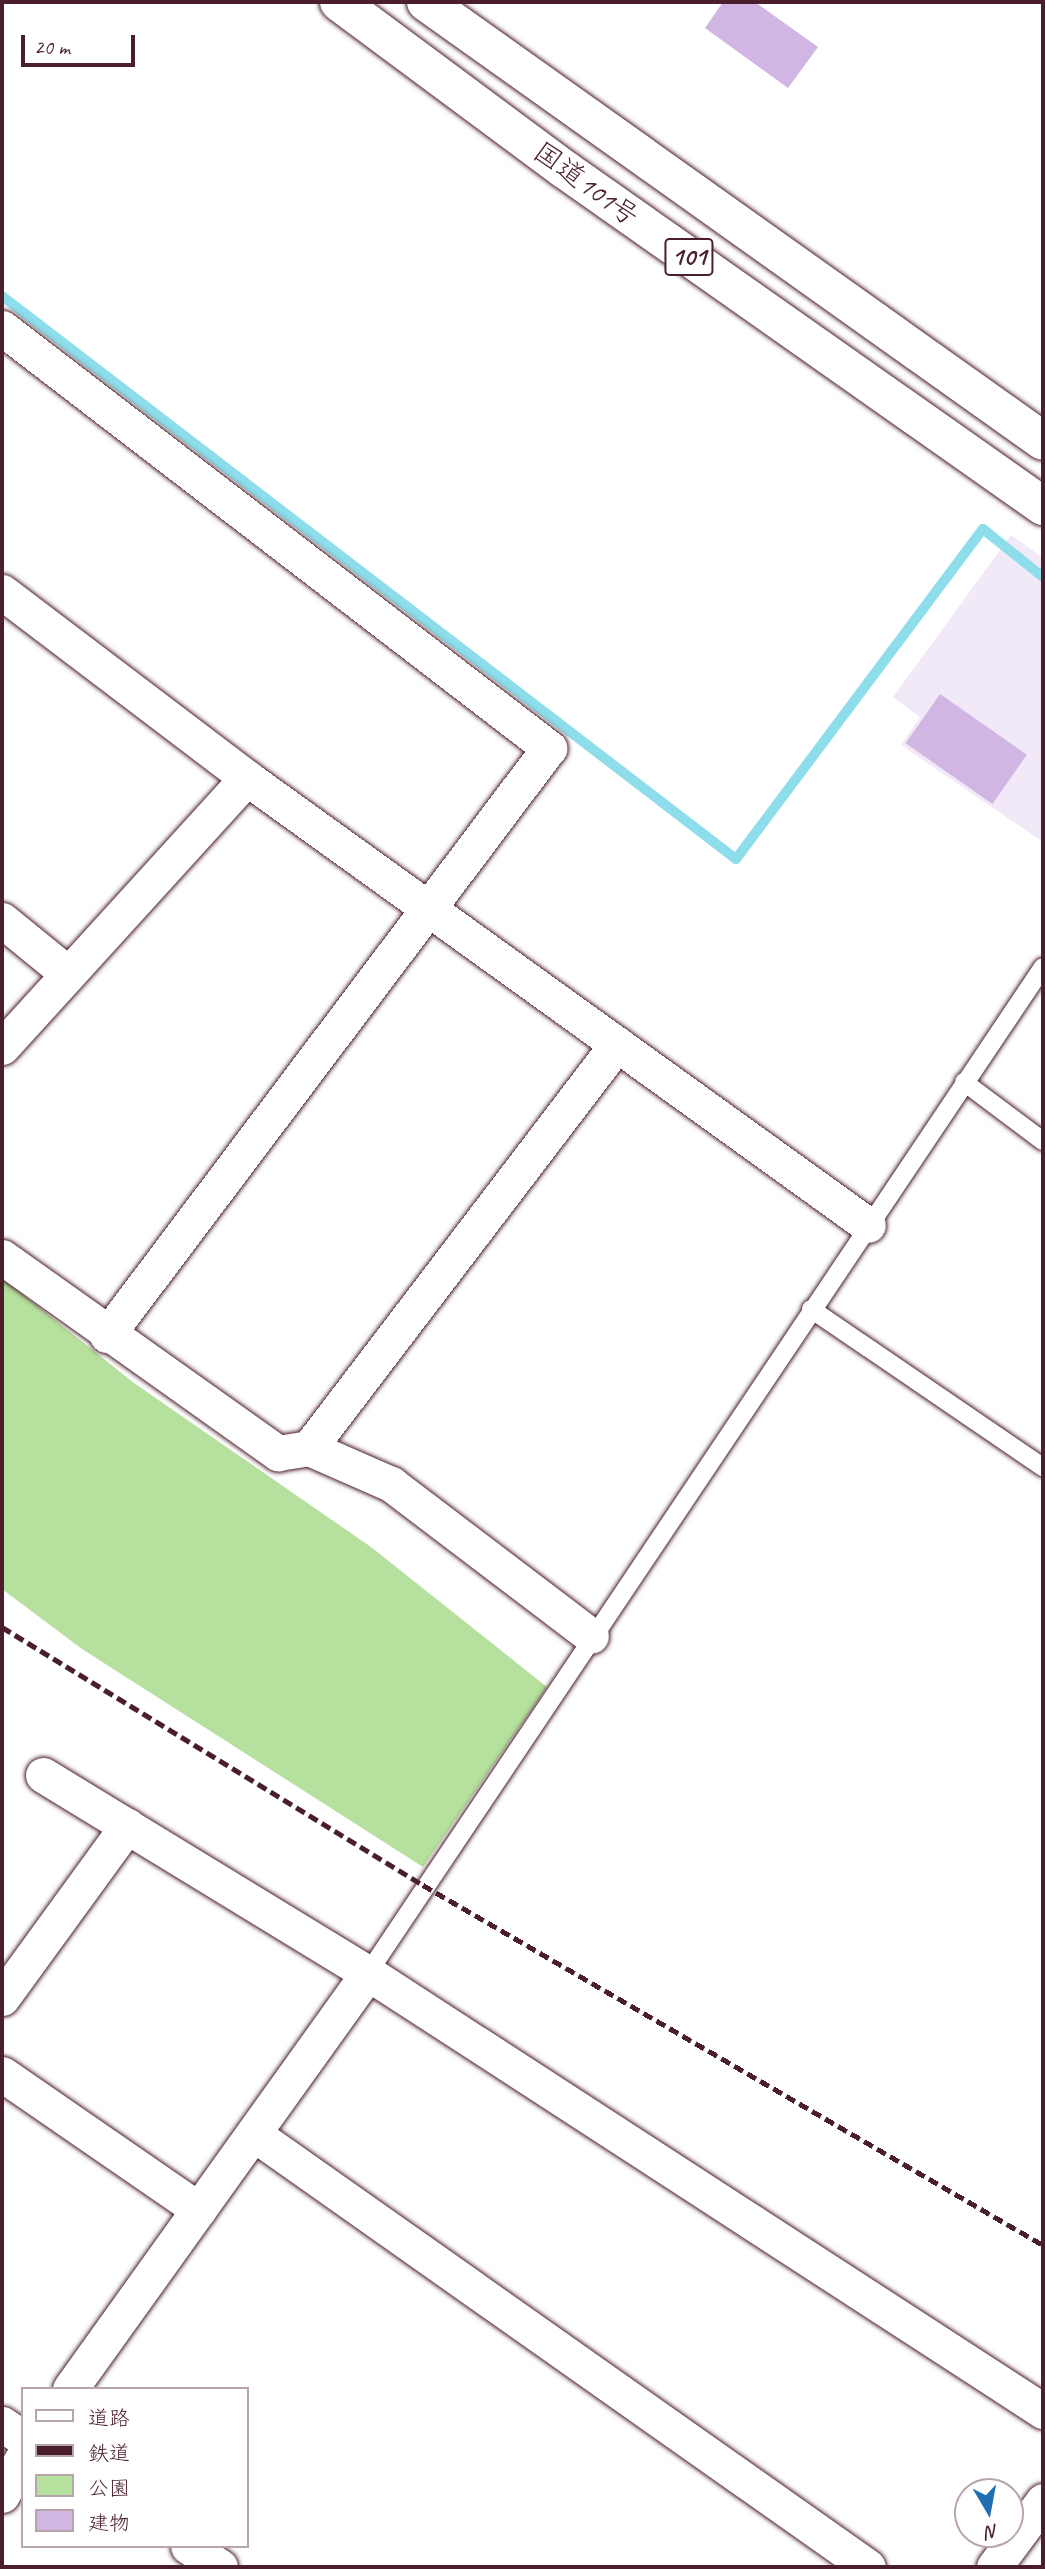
<!DOCTYPE html>
<html>
<head>
<meta charset="utf-8">
<style>
  body { margin:0 }
  #map { position:relative; width:1045px; height:2569px; overflow:hidden; background:#fff; font-family:Caveat,"Klee One",sans-serif }
  div>[style] { position:absolute }
  [style*='--x'] { left:calc(var(--x)*1px); top:calc(var(--y)*1px); width:calc(var(--w)*1px); rotate:calc(var(--a)*1deg) }
  .built>* { inset:0; background:#f1e9f7 }
  .green>* { inset:0; background:#b5e09d }
  .stream>* { height:10px; margin:-5px; padding:0 5px; transform-origin:5px; border-radius:5px; background:#8dddea }
  .building>* { inset:0; background:#d1b6e4; transform-origin:0 0 }
  .roads { filter:drop-shadow(0 0 2px #4a1f2b) drop-shadow(0 0 2px #4a1f2b) }
  .service>* { height:18px; margin:-9px; padding:0 9px; transform-origin:9px; border-radius:9px; background:#fff }
  .minor>* { height:35px; margin:-17.5px; padding:0 17.5px; transform-origin:17.5px; border-radius:17.5px; background:#fff }
  .trunk>* { height:38px; margin:-19px; padding:0 19px; transform-origin:19px; border-radius:19px; background:#fff }
  .rail>* { height:5px; margin-top:-2.5px; transform-origin:0; background:repeating-linear-gradient(90deg,#4a1f2b 0 10px,transparent 0 15px) }
  span { translate:-50% -50%; white-space:nowrap; text-align:center; line-height:1.15; -webkit-text-stroke:5px #fff; paint-order:stroke }
  .shield-label span { padding:2px 5px; background:#fff; border:2px solid; border-radius:5px; -webkit-text-stroke-width:0 }
  .shield-label { font-size:26px; color:#4a1f2b; font-weight:700 }
  .street-label { font-size:28px; color:#4a1f2b }
  .frame { position:absolute; inset:0; border:4px solid #4a1f2b; pointer-events:none }
  .legend { position:absolute; left:21px; top:2387px; width:228px; height:161px; box-sizing:border-box; background:#fff; border:2px solid #b7a5aa; margin:0; padding:9px 12px; list-style:none; font-size:21px; color:#4a1f2b }
  .legend li { display:flex; align-items:center; gap:14px; height:35px }
  .legend b { width:35px; border:2px solid #b7a5aa }
  .north { position:absolute; left:954px; top:2478px; width:70px; height:70px; box-sizing:border-box; background:#fff; border:2px solid #b7a5aa; border-radius:50%; rotate:170deg; font-size:19px; font-weight:700; line-height:28px; text-align:center; color:#4a1f2b }
  .north::after { content:''; display:block; margin:auto; width:24px; height:32px; background:#1f6fb2; clip-path:polygon(50% 0,100% 100%,50% 72%,0 100%) }
  .scale { position:absolute; left:21px; top:35px; width:114px; height:32px; box-sizing:border-box; border:4px solid #4a1f2b; border-top:0; padding-left:9px; font-size:21px; line-height:24px; white-space:nowrap; color:#4a1f2b; -webkit-text-stroke:5px #fff; paint-order:stroke }
</style>
</head>
<body>
<div id="map">
  <div class="built">
    <i style="clip-path:polygon(1011px 535px,1043px 558px,1043px 842px,901px 745px,920px 717px,893px 697px)"></i>
  </div>
  <div class="green">
    <i style="clip-path:polygon(2px 1278px,134px 1383px,371px 1547px,547px 1687px,423px 1867px,82px 1649px,2px 1589px)"></i>
  </div>
  <div class="stream">
    <i style="--x:2;--y:296;--w:925;--a:37.49"></i>
    <i style="--x:736;--y:859;--w:412;--a:-53.2"></i>
    <i style="--x:983;--y:529;--w:77;--a:38.7"></i>
  </div>
  <div class="building">
    <i style="clip-path:polygon(723px 2px,755px 2px,818px 47px,788px 88px,705px 28px)"></i>
    <i style="left:940px;top:694px;width:106px;height:60px;rotate:35deg"></i>
  </div>
  <div class="roads">
    <div class="service">
      <i style="--x:964;--y:1082;--w:99;--a:36.8"></i>
      <i style="--x:811;--y:1309;--w:281;--a:34.3"></i>
      <i style="--x:368;--y:1973;--w:1211;--a:-56.14"></i>
    </div>
    <div class="minor">
      <i style="--x:2;--y:328;--w:690;--a:37.52"></i>
      <i style="--x:549;--y:748;--w:735;--a:126.98"></i>
      <i style="--x:2;--y:592;--w:308;--a:37.2"></i>
      <i style="--x:247;--y:778;--w:765;--a:35.75"></i>
      <i style="--x:2;--y:920;--w:84;--a:39.2"></i>
      <i style="--x:2;--y:1047;--w:364;--a:-47.7"></i>
      <i style="--x:2;--y:1257;--w:339;--a:35.4"></i>
      <i style="--x:278;--y:1453;--w:31;--a:-9"></i>
      <i style="--x:309;--y:1448;--w:90;--a:23.7"></i>
      <i style="--x:391;--y:1484;--w:251;--a:37.2"></i>
      <i style="--x:309;--y:1448;--w:508;--a:-52.68"></i>
      <i style="--x:43;--y:1775;--w:381;--a:31.4"></i>
      <i style="--x:368;--y:1973;--w:805;--a:32.98"></i>
      <i style="--x:2;--y:1998;--w:213;--a:-54"></i>
      <i style="--x:2;--y:2074;--w:239;--a:34.6"></i>
      <i style="--x:254;--y:2134;--w:751;--a:35.19"></i>
      <i style="--x:70;--y:2389;--w:512;--a:-54.38"></i>
      <i style="--x:2;--y:2424;--w:25;--a:34"></i>
      <i style="--x:2;--y:2495;--w:43;--a:-61.1"></i>
      <i style="--x:188;--y:2546;--w:38;--a:33"></i>
      <i style="--x:994;--y:2567;--w:82;--a:-53.4"></i>
    </div>
    <div class="trunk">
      <i style="--x:339;--y:2;--w:280;--a:36.6"></i>
      <i style="--x:564;--y:169;--w:586;--a:35.13"></i>
      <i style="--x:426;--y:2;--w:757;--a:35.43"></i>
    </div>
  </div>
  <div class="rail">
    <i style="--x:2;--y:1627;--w:494;--a:31.5"></i>
    <i style="--x:423;--y:1885;--w:717;--a:30.14"></i>
  </div>
  <div class="shield-label">
    <span style="left:689px;top:257px">101</span>
  </div>
  <div class="street-label">
    <span style="left:586px;top:184px;rotate:36deg">国道101号</span>
  </div>
  <div class="frame"></div>
  <ul class="legend">
  <li><b style="height:9px;background:#fff"></b>道路</li>
  <li><b style="height:9px;background:#4a1f2b"></b>鉄道</li>
  <li><b style="height:19px;background:#b5e09d"></b>公園</li>
  <li><b style="height:19px;background:#d1b6e4"></b>建物</li>
  </ul>
  <div class="north">N</div>
  <div class="scale">20 m</div>
</div>
</body>
</html>
